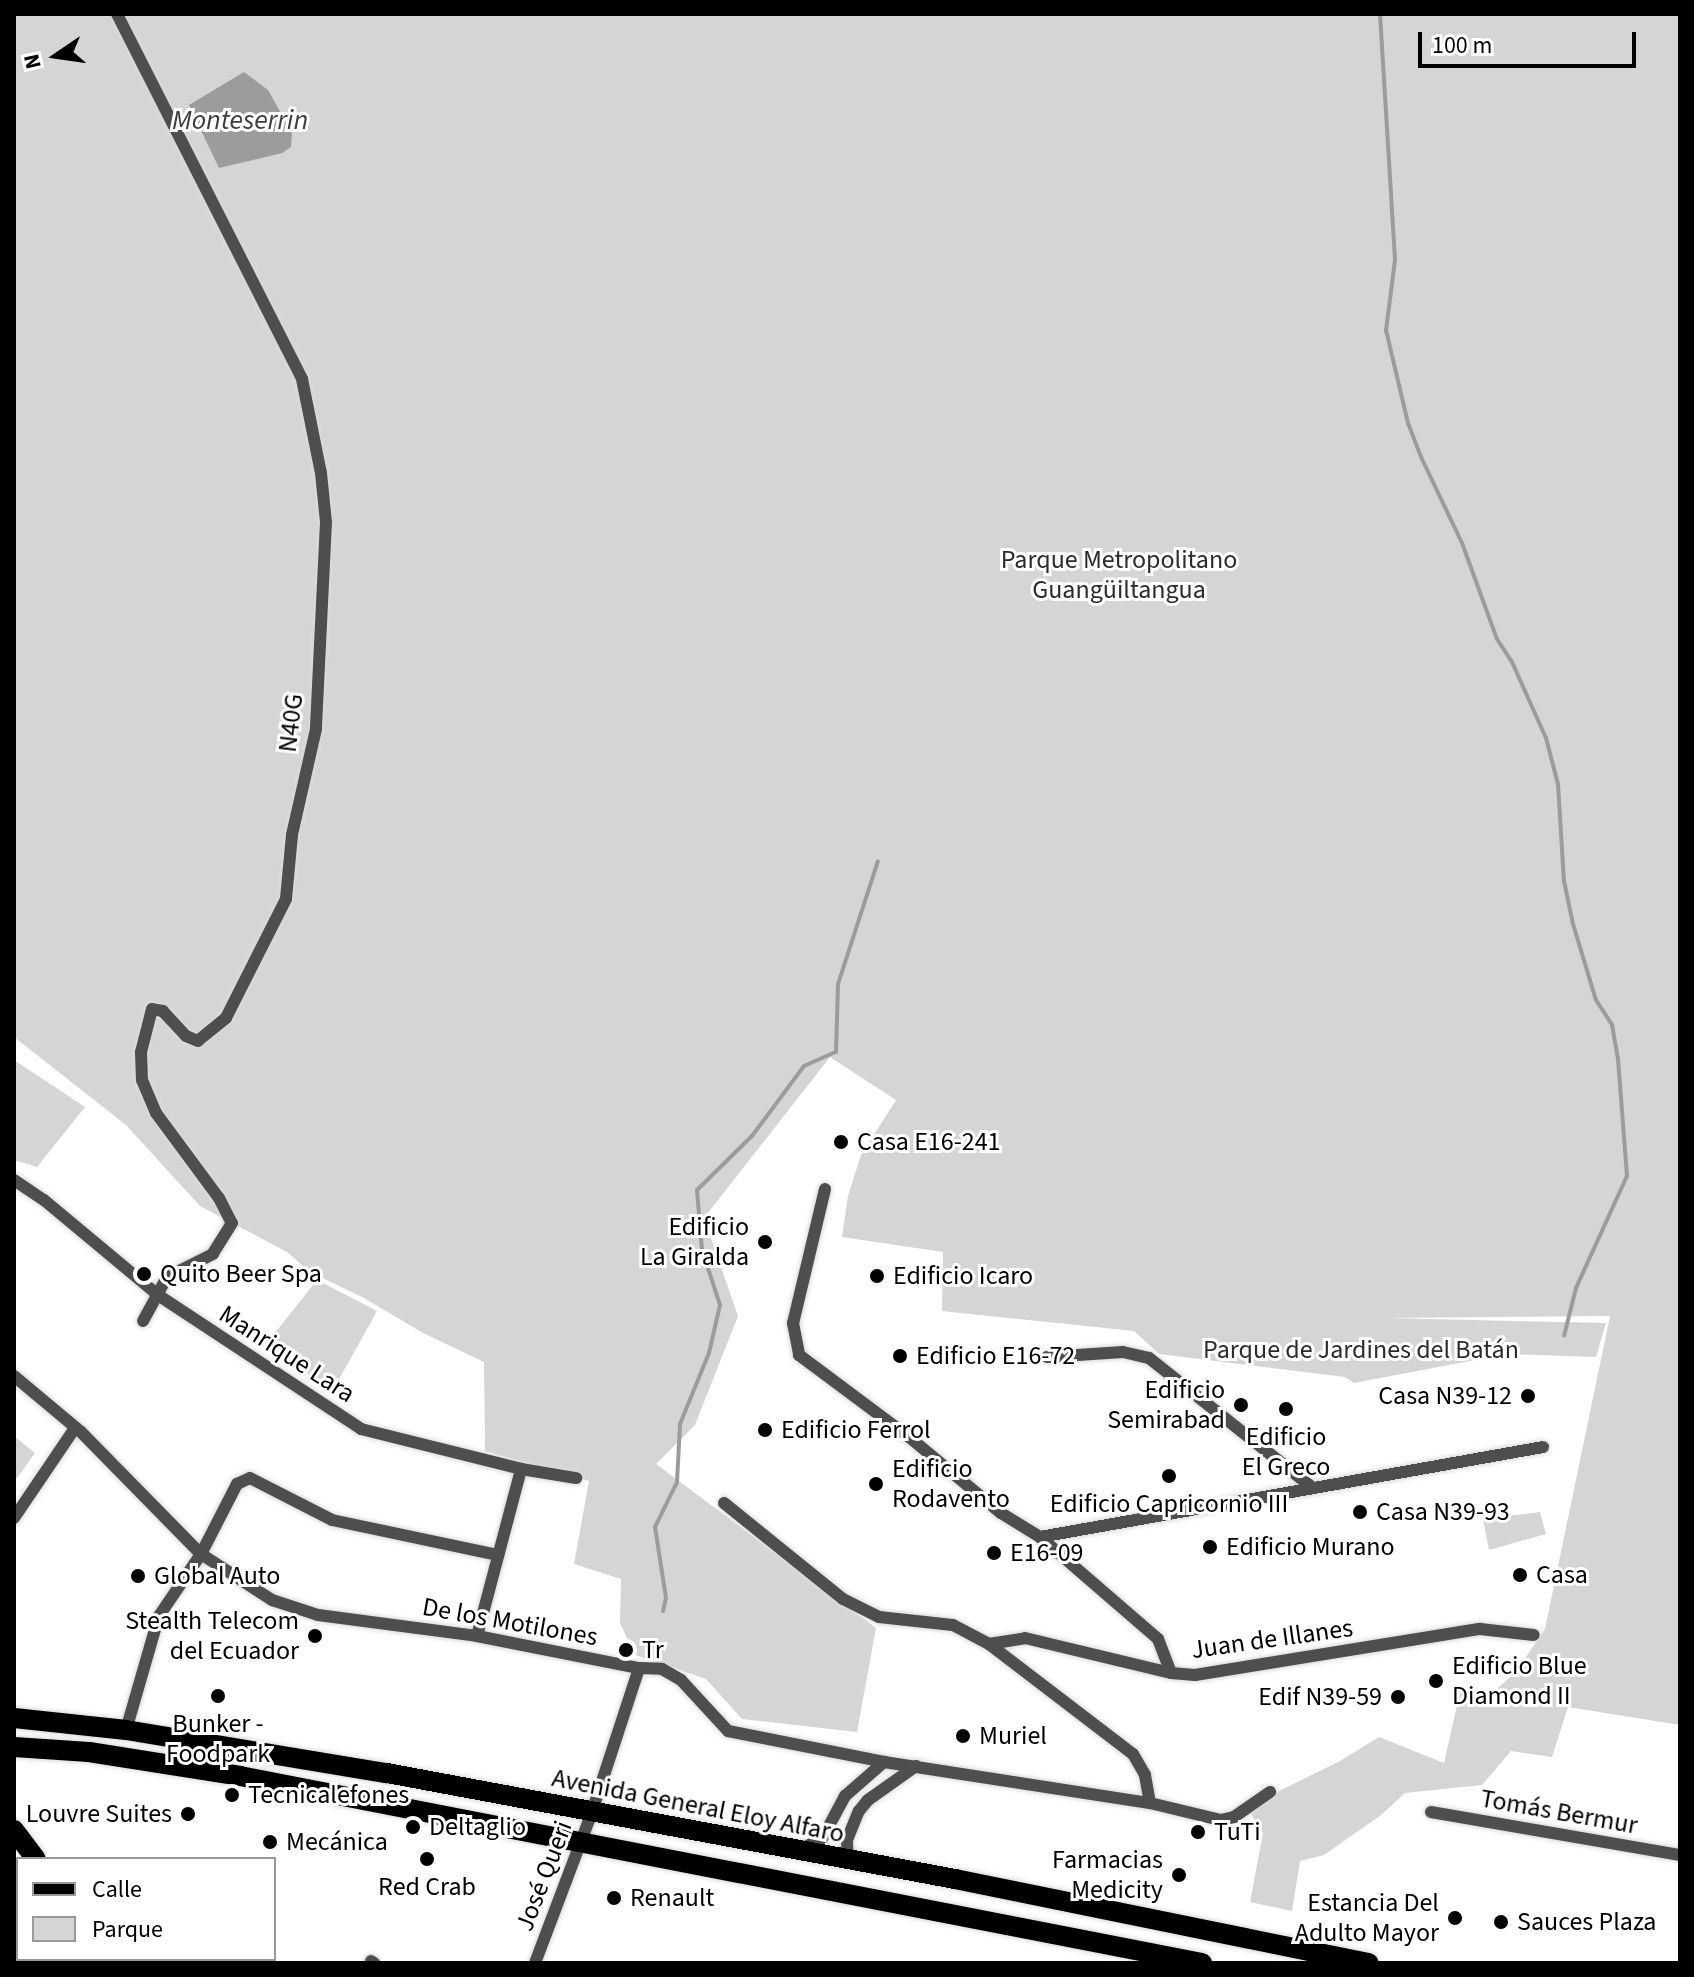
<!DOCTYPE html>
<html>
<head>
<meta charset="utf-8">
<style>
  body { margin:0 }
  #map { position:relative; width:1694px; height:1977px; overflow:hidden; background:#fff; font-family:"Source Sans 3",sans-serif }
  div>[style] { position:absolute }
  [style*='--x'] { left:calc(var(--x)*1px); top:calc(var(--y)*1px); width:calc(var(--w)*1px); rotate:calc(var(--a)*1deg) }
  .green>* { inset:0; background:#d5d5d5 }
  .water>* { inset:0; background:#9c9c9c }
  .stream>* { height:4px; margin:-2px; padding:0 2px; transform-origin:2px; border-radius:2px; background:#9c9c9c }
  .roads { filter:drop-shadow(0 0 2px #dbdbdb) drop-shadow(0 0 2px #dbdbdb) }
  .minor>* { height:12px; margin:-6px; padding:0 6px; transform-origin:6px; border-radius:6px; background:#4e4e4e }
  .primary>* { height:20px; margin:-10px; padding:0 10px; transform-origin:10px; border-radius:10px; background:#000 }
  .dots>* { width:22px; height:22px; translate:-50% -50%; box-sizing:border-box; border:4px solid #fff; border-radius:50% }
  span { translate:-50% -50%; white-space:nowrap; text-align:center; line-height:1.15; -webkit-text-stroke:6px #fff; paint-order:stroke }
  .park-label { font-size:26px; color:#2c2c2c }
  .street-label { font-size:26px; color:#000 }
  .poi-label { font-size:26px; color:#000 }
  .left { translate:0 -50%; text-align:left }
  .right { translate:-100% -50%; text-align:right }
  .water-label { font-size:28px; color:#3d3d3d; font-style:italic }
  .frame { position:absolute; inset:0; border:16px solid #000; pointer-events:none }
  .legend { position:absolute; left:16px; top:1857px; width:260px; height:104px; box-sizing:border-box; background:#fff; border:2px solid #999; margin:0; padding:10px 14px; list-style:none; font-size:24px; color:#000 }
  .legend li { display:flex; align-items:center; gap:16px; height:40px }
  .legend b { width:40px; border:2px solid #999 }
  .north { position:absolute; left:16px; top:16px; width:80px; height:80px; -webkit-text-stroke:6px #fff; paint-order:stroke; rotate:257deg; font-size:22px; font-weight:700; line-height:32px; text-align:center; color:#000 }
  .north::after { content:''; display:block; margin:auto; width:28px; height:36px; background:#000; clip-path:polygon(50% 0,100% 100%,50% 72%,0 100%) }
  .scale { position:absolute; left:1418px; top:32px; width:218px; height:36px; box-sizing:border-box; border:4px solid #000; border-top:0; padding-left:10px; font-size:24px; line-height:28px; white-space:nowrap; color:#000; -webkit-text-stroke:6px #fff; paint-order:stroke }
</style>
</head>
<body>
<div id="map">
  <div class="green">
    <i style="clip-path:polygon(14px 14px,1680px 14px,1680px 1725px,1568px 1707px,1552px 1757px,1511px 1751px,1482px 1785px,1405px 1793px,1381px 1815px,1324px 1855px,1300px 1861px,1292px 1911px,1250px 1902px,1263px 1833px,1251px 1814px,1277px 1792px,1340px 1761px,1379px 1737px,1444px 1763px,1460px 1692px,1491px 1694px,1515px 1673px,1545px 1629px,1610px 1316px,1386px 1318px,1606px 1323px,1596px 1357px,1507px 1354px,1354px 1383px,1345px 1377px,1159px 1354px,1134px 1331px,942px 1311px,943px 1252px,842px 1237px,848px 1196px,861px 1155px,896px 1100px,830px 1057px,704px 1218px,738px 1316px,695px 1425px,656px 1464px,876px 1628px,857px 1732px,742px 1719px,706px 1679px,635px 1655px,620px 1623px,621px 1579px,574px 1564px,589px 1481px,485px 1451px,484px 1362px,423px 1333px,364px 1298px,310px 1272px,287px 1252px,200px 1206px,126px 1125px,14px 1037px)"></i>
    <i style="clip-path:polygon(14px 1060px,85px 1107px,37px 1167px,14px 1160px)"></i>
    <i style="clip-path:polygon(317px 1280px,377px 1311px,332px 1392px,267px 1343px)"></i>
    <i style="clip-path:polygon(14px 1436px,35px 1453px,14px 1482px)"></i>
    <i style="clip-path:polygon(1540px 1512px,1546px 1534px,1489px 1550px,1483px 1519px)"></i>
  </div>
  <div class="water">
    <i style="clip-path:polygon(244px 72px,268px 90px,292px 133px,291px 147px,282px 153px,219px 168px,189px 105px)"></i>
  </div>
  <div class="stream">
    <i style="--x:1380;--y:14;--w:246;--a:86.5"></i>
    <i style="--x:1395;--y:260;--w:71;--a:97.3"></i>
    <i style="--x:1386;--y:330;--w:96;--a:76.7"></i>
    <i style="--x:1408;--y:423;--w:36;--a:69"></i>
    <i style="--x:1421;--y:457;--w:95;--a:64.5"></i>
    <i style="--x:1462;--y:543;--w:102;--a:70"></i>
    <i style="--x:1497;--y:639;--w:27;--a:57"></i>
    <i style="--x:1512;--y:662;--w:83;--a:65.9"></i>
    <i style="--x:1546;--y:738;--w:48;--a:75.4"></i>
    <i style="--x:1558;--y:784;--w:97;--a:86.5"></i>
    <i style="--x:1564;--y:881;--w:44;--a:78.2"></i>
    <i style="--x:1573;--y:924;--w:79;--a:73.2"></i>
    <i style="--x:1596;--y:1000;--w:30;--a:57"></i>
    <i style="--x:1612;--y:1025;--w:35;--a:80"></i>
    <i style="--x:1618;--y:1059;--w:117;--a:85.6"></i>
    <i style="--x:1627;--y:1176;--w:123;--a:114.5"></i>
    <i style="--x:1576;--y:1288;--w:49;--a:104"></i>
    <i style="--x:663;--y:1611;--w:13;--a:-77"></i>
    <i style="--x:666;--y:1598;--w:72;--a:-98.8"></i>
    <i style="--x:655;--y:1527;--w:50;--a:-63.9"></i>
    <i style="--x:677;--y:1482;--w:58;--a:-87"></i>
    <i style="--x:680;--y:1424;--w:77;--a:-67.8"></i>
    <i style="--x:709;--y:1353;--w:49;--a:-77.1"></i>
    <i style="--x:720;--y:1305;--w:58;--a:-108.1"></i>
    <i style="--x:702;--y:1250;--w:60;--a:-94.8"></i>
    <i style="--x:697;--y:1190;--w:77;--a:-44.5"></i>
    <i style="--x:752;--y:1136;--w:87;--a:-53.4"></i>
    <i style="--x:804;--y:1066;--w:35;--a:-24"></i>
    <i style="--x:836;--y:1052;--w:68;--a:-88.3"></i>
    <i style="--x:838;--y:984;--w:129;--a:-72"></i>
  </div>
  <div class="roads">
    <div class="minor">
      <i style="--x:117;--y:14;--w:409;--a:63.1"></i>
      <i style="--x:302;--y:379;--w:96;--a:78.6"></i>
      <i style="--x:321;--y:473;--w:49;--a:84.2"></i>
      <i style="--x:326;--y:522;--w:207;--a:92.8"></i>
      <i style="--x:316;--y:729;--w:109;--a:102.8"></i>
      <i style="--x:292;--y:835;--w:64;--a:95.4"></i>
      <i style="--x:286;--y:899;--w:133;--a:116.8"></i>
      <i style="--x:226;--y:1018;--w:36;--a:141"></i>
      <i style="--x:198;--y:1041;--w:13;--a:-157"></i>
      <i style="--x:186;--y:1036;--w:34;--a:-133"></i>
      <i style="--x:163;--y:1011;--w:11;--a:-170"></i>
      <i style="--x:152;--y:1009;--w:44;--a:104.3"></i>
      <i style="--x:141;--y:1052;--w:28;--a:88"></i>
      <i style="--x:142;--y:1080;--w:36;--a:67"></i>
      <i style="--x:156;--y:1113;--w:106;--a:53.5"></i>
      <i style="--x:219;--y:1198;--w:28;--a:63"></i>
      <i style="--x:232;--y:1223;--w:36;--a:122"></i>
      <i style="--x:213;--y:1254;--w:51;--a:153.4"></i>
      <i style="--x:167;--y:1277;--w:50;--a:118.6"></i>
      <i style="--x:14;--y:1180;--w:36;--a:34"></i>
      <i style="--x:44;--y:1200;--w:148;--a:39.8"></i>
      <i style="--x:158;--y:1295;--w:243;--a:33.4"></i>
      <i style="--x:361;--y:1429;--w:165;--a:14"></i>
      <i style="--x:521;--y:1469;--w:56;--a:9.3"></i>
      <i style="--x:825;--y:1189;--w:138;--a:103.4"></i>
      <i style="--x:793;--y:1323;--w:33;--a:79"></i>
      <i style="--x:799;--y:1355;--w:137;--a:36.7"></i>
      <i style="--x:909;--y:1437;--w:119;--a:39.6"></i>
      <i style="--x:1001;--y:1513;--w:46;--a:31.6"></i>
      <i style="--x:1040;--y:1537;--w:156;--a:40.8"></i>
      <i style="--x:1158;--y:1639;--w:36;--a:69"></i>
      <i style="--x:1047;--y:1357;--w:76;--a:-3.8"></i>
      <i style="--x:1123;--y:1352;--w:27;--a:13"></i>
      <i style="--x:1149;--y:1358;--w:208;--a:38.4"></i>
      <i style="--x:14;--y:1376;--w:87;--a:39.9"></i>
      <i style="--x:81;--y:1432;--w:171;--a:45.5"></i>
      <i style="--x:201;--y:1554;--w:85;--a:32.9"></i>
      <i style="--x:272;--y:1600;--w:48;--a:18.1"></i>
      <i style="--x:318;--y:1615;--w:160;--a:7.5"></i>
      <i style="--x:477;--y:1636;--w:165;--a:11.2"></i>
      <i style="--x:639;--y:1668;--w:23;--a:2"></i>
      <i style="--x:662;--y:1669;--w:22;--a:30"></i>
      <i style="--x:681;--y:1680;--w:69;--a:47.3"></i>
      <i style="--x:728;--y:1731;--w:159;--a:11.2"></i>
      <i style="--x:884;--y:1762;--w:269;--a:8.8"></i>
      <i style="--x:1150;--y:1803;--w:73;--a:13.5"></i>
      <i style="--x:1221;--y:1820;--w:13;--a:-13"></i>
      <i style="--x:1234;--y:1817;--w:44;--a:-34.8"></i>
      <i style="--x:724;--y:1503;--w:153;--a:38.9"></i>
      <i style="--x:843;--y:1599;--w:40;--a:26.6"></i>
      <i style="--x:879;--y:1617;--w:74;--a:6.2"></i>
      <i style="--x:953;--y:1625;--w:41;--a:27.8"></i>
      <i style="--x:989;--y:1644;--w:181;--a:37.4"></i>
      <i style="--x:1133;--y:1754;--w:24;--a:60"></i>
      <i style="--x:1145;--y:1775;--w:28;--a:80"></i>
      <i style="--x:14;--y:1518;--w:109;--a:-55.9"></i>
      <i style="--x:1040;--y:1537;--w:511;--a:-10.14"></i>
      <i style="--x:477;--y:1636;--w:173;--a:-75.2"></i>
      <i style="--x:989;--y:1644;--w:36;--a:-9"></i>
      <i style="--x:1025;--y:1638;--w:150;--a:13.5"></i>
      <i style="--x:1171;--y:1673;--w:24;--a:5"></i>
      <i style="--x:1195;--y:1675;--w:289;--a:-9.2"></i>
      <i style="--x:1480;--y:1629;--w:54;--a:6.3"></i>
      <i style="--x:126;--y:1730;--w:119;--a:-73.9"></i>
      <i style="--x:159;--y:1616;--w:75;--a:-55.9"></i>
      <i style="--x:201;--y:1554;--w:79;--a:-62.8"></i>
      <i style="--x:237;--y:1484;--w:14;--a:-25"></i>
      <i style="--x:250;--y:1478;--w:92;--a:27.1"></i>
      <i style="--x:332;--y:1520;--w:170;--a:11.9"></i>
      <i style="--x:1431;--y:1812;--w:253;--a:9.8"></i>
      <i style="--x:800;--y:1850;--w:26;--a:-29"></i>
      <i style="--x:823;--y:1837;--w:47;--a:-61.8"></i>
      <i style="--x:845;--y:1796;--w:52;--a:-41.1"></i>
      <i style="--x:848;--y:1861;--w:21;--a:-93"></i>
      <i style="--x:847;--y:1840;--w:31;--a:-68"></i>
      <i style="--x:859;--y:1811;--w:14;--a:-51"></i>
      <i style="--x:868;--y:1800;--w:59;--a:-35.3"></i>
      <i style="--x:371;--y:1961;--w:4;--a:34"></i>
      <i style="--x:535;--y:1963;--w:161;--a:-69.3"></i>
      <i style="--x:592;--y:1812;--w:151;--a:-71.9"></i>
    </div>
    <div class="primary">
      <i style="--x:14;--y:1718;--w:113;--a:6.1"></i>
      <i style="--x:126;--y:1730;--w:265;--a:9.4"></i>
      <i style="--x:387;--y:1773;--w:578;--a:10.57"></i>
      <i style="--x:955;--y:1879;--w:422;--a:11.5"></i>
      <i style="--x:14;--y:1747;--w:75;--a:3.8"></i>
      <i style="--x:89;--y:1752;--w:153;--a:9"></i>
      <i style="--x:240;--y:1776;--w:980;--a:11"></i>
      <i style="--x:14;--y:1830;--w:36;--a:53"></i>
      <i style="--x:14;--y:1876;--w:7;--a:56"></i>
      <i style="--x:71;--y:1959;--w:5;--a:53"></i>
      <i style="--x:97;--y:1959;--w:4;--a:63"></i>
    </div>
  </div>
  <div class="dots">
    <i style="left:841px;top:1142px;background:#000"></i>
    <i style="left:765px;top:1242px;background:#000"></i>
    <i style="left:144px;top:1274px;background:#000"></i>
    <i style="left:877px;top:1276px;background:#000"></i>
    <i style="left:900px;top:1356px;background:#000"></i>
    <i style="left:1528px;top:1396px;background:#000"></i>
    <i style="left:1241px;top:1405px;background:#000"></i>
    <i style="left:1286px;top:1409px;background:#000"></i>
    <i style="left:765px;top:1430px;background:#000"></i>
    <i style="left:1169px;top:1476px;background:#000"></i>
    <i style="left:876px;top:1484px;background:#000"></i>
    <i style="left:1360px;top:1512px;background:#000"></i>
    <i style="left:1210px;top:1547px;background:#000"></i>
    <i style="left:994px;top:1553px;background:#000"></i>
    <i style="left:1520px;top:1575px;background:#000"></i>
    <i style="left:138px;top:1576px;background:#000"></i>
    <i style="left:315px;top:1636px;background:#000"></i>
    <i style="left:626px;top:1650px;background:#000"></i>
    <i style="left:1436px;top:1681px;background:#000"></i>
    <i style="left:218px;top:1696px;background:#000"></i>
    <i style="left:1398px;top:1697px;background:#000"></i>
    <i style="left:963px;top:1736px;background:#000"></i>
    <i style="left:232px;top:1795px;background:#000"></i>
    <i style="left:188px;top:1814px;background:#000"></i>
    <i style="left:413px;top:1827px;background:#000"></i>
    <i style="left:1198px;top:1832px;background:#000"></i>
    <i style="left:270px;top:1842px;background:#000"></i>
    <i style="left:427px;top:1859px;background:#000"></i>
    <i style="left:1179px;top:1875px;background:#000"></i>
    <i style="left:614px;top:1898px;background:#000"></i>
    <i style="left:1455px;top:1918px;background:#000"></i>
    <i style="left:1501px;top:1922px;background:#000"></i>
  </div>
  <div class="park-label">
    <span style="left:1119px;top:575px">Parque Metropolitano<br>Guangüiltangua</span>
    <span style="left:1361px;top:1350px">Parque de Jardines del Batán</span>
  </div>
  <div class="street-label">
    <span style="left:291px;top:723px;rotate:-83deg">N40G</span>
    <span style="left:287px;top:1354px;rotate:33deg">Manrique Lara</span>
    <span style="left:510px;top:1622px;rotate:10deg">De los Motilones</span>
    <span style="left:1272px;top:1639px;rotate:-8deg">Juan de Illanes</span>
    <span style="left:698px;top:1806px;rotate:11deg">Avenida General Eloy Alfaro</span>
    <span style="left:1559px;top:1812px;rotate:10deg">Tomás Bermur</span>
    <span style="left:544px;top:1876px;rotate:-69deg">José Queri</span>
  </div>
  <div class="poi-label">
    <span class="left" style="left:857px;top:1142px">Casa E16-241</span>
    <span class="right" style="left:749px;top:1242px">Edificio<br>La Giralda</span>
    <span class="left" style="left:160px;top:1274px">Quito Beer Spa</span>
    <span class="left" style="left:893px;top:1276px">Edificio Icaro</span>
    <span class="left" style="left:916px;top:1356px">Edificio E16-72</span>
    <span class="right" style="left:1225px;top:1405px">Edificio<br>Semirabad</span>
    <span class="right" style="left:1512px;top:1396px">Casa N39-12</span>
    <span class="left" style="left:781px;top:1430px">Edificio Ferrol</span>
    <span style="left:1286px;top:1452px">Edificio<br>El Greco</span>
    <span class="left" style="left:892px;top:1484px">Edificio<br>Rodavento</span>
    <span style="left:1169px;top:1504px">Edificio Capricornio III</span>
    <span class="left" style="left:1376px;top:1512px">Casa N39-93</span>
    <span class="left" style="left:1226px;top:1547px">Edificio Murano</span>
    <span class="left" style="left:1010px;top:1553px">E16-09</span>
    <span class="left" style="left:1536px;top:1575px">Casa</span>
    <span class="left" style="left:154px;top:1576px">Global Auto</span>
    <span class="right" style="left:299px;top:1636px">Stealth Telecom<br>del Ecuador</span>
    <span class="left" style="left:642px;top:1650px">Tr</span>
    <span class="left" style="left:1452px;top:1681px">Edificio Blue<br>Diamond II</span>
    <span class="right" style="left:1382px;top:1697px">Edif N39-59</span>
    <span style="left:218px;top:1739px">Bunker -<br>Foodpark</span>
    <span class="left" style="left:979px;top:1736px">Muriel</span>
    <span class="left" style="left:248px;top:1795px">Tecnicalefones</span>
    <span class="right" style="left:172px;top:1814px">Louvre Suites</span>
    <span class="left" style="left:429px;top:1827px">Deltaglio</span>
    <span class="left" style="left:1214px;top:1832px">TuTi</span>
    <span class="left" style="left:286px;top:1842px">Mecánica</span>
    <span class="right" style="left:1163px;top:1875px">Farmacias<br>Medicity</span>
    <span style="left:427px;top:1887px">Red Crab</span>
    <span class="left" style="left:630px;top:1898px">Renault</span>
    <span class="right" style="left:1439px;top:1918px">Estancia Del<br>Adulto Mayor</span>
    <span class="left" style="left:1517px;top:1922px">Sauces Plaza</span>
  </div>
  <div class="water-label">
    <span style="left:240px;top:120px">Monteserrin</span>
  </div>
  <div class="frame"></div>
  <ul class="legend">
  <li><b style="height:10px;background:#000"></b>Calle</li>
  <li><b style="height:22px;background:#d5d5d5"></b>Parque</li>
  </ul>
  <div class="north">N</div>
  <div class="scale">100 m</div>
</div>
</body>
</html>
